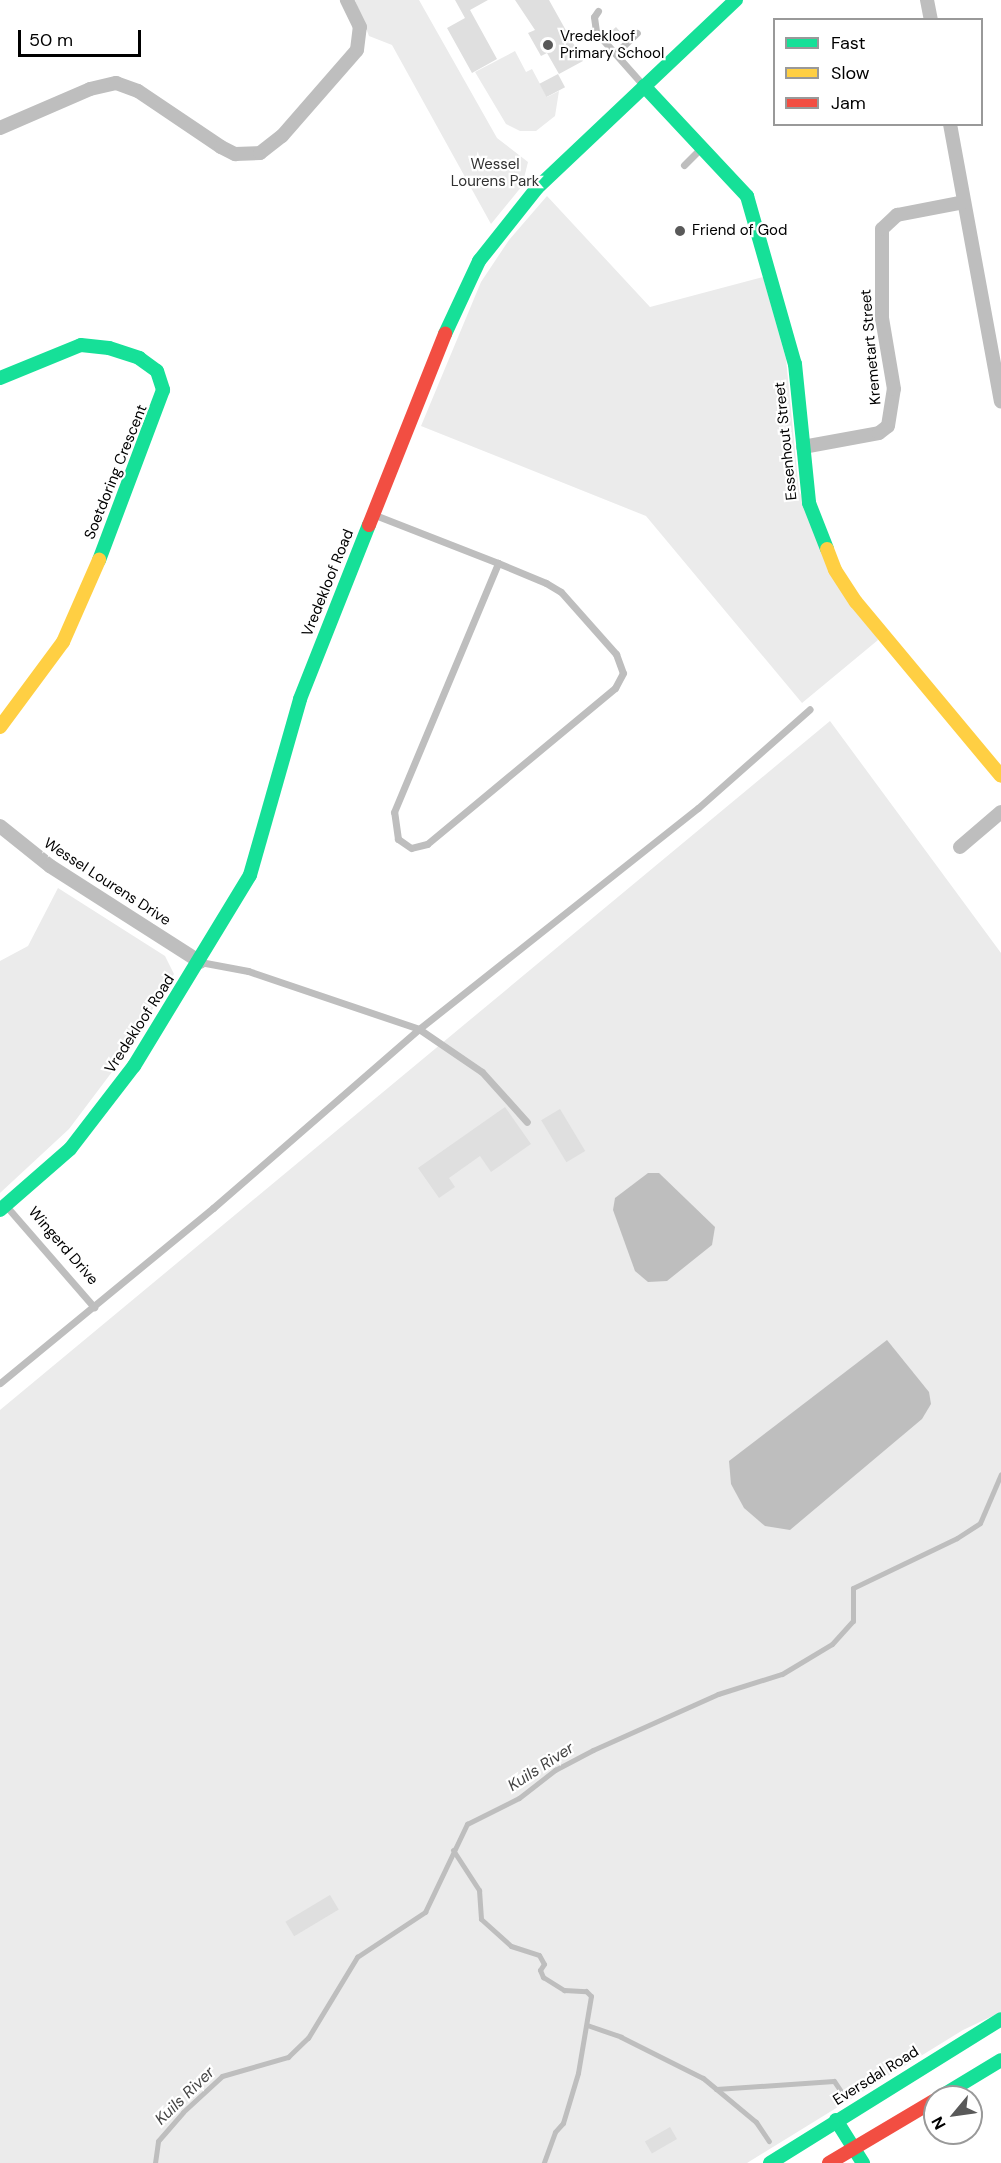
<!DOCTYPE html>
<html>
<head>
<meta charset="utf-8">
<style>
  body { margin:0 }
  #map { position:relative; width:1001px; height:2163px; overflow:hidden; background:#fff; font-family:"DM Sans",sans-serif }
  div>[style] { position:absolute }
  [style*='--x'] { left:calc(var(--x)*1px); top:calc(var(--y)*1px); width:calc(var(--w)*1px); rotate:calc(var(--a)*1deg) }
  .green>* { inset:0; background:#ebebeb }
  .water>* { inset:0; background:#bebebe }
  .stream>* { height:5px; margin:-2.5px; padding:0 2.5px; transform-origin:2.5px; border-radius:2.5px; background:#bebebe }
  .building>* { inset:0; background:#dfdfdf; transform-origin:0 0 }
  .lane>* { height:7px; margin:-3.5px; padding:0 3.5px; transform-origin:3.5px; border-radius:3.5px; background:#bebebe }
  .street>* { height:14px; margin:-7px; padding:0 7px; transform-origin:7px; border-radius:7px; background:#bebebe }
  .fast>* { height:14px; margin:-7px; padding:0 7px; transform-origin:7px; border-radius:7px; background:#16e098 }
  .slow>* { height:14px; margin:-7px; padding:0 7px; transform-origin:7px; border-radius:7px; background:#ffcf43 }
  .jam>* { height:14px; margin:-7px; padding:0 7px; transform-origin:7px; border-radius:7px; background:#f24e42 }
  .dots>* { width:16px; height:16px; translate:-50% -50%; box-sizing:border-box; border:3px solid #fff; border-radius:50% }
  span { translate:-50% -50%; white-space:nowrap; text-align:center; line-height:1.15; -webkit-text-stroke:4.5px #fff; paint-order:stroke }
  .poi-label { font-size:15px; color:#000 }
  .left { translate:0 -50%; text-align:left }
  .park-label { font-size:15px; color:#323232 }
  .street-label { font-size:15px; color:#000 }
  .water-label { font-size:16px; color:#434343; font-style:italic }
  .legend { position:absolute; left:773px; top:18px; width:210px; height:108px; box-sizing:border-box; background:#fff; border:2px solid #999; margin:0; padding:8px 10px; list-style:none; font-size:18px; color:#000 }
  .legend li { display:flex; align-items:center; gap:12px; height:30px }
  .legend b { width:30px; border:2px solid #999 }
  .north { position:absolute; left:923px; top:2085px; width:60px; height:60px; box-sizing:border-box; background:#fff; border:2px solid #999; border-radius:50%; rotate:241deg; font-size:16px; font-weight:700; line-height:24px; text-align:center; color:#000 }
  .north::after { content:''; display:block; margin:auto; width:21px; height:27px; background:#595959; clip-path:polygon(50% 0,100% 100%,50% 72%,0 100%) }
  .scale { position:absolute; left:18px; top:30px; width:123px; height:27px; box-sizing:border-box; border:3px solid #000; border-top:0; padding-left:8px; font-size:18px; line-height:21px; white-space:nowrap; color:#000; -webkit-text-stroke:4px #fff; paint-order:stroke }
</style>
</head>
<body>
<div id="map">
  <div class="green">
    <i style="clip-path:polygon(355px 0,419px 0,497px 138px,528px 162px,522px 186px,491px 224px,392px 45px,369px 36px)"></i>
    <i style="clip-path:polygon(515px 51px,526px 72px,532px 69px,547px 97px,559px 91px,555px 116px,536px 131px,520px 131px,506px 124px,475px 72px)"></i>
    <i style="clip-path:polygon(547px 196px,650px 307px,763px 277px,786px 359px,799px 491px,878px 640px,802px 703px,646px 516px,421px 426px,481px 282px,509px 240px)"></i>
    <i style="clip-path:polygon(830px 721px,1001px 953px,1001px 2012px,963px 2030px,747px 2163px,0 2163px,0 1410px)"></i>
    <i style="clip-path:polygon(58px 888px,165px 956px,174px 974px,124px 1056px,69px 1129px,0 1193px,0 961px,28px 946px)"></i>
  </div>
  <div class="water">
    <i style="clip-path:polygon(648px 1173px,659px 1173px,715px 1227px,712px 1245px,667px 1281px,648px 1282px,635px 1271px,613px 1210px,615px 1198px)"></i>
    <i style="clip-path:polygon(887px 1340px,929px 1392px,931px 1404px,922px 1419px,790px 1530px,765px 1526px,744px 1508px,731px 1484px,729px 1461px)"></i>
  </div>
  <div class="stream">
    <i style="--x:453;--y:1850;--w:48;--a:57"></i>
    <i style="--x:479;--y:1890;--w:29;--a:86"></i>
    <i style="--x:481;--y:1919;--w:40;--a:42"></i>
    <i style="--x:511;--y:1946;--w:29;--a:18"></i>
    <i style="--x:539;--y:1955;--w:10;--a:61"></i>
    <i style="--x:544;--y:1964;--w:7;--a:124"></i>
    <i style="--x:540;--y:1970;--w:8;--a:67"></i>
    <i style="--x:543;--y:1977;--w:25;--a:32"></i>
    <i style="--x:564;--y:1990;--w:22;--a:3"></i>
    <i style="--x:586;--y:1991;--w:7;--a:45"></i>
    <i style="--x:591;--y:1996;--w:78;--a:99.6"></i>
    <i style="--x:578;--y:2073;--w:52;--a:106.7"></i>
    <i style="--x:563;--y:2123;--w:12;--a:132"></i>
    <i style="--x:555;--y:2132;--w:33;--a:110"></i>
    <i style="--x:587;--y:2025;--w:36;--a:19"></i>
    <i style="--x:621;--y:2037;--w:92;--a:26.6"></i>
    <i style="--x:703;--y:2078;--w:69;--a:39.7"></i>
    <i style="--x:756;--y:2122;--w:23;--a:56"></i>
    <i style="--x:716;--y:2089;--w:118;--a:-3.9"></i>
    <i style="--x:834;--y:2081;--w:11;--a:56"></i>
    <i style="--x:155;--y:2163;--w:22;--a:-82"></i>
    <i style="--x:158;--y:2141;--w:38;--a:-49"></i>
    <i style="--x:183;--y:2112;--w:53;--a:-42.7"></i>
    <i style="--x:222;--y:2076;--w:69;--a:-16.1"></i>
    <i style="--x:288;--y:2057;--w:28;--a:-44"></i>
    <i style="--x:308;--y:2038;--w:95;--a:-58.8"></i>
    <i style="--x:357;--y:1957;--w:82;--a:-33.5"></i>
    <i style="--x:425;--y:1912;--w:98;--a:-64.5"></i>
    <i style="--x:467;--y:1824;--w:58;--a:-26.6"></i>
    <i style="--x:519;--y:1798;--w:46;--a:-37.9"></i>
    <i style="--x:555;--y:1770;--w:43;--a:-27.8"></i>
    <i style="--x:593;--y:1750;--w:137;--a:-24.1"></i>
    <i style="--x:718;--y:1694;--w:67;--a:-17.4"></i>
    <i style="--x:782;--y:1674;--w:58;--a:-31"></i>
    <i style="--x:832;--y:1644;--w:31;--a:-48"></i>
    <i style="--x:853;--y:1621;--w:33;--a:-90"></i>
    <i style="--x:853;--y:1588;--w:115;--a:-25.7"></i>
    <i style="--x:957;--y:1538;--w:27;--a:-33"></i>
    <i style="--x:980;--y:1523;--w:53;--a:-66.8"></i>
  </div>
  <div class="building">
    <i style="clip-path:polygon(455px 0,488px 0,470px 10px,497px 59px,472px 73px,447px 28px,465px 18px)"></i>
    <i style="clip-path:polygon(515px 0,549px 0,583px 61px,559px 74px,547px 53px,541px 56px,528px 33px,535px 30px)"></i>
    <i style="left:616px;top:27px;width:12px;height:9px;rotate:48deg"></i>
    <i style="left:558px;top:74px;width:15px;height:21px;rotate:62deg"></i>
    <i style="clip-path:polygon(505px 1107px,531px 1144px,491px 1172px,480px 1156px,449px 1178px,455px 1187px,439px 1198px,418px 1168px)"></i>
    <i style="left:560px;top:1109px;width:49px;height:22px;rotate:59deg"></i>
    <i style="left:330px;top:1895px;width:17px;height:52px;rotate:59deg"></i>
    <i style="left:670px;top:2127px;width:14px;height:29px;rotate:60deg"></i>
  </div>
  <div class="lane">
    <i style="--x:598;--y:11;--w:7;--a:124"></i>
    <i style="--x:594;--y:17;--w:15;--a:82"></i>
    <i style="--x:596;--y:32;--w:71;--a:48.4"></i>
    <i style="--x:616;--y:53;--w:29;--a:-44"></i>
    <i style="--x:684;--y:165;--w:24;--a:-45"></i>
    <i style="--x:375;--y:515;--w:132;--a:21.3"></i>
    <i style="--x:498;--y:563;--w:52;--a:22.6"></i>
    <i style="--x:546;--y:583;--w:17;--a:31"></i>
    <i style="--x:561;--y:592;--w:83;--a:48.4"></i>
    <i style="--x:616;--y:654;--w:20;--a:70"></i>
    <i style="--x:623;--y:673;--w:17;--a:118"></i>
    <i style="--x:615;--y:688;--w:244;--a:140.3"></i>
    <i style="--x:427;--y:844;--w:16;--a:166"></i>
    <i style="--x:411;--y:848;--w:16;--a:-145"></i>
    <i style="--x:398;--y:839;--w:27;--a:-98"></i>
    <i style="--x:394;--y:812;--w:270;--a:-67.3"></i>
    <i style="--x:200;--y:962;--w:49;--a:10.6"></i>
    <i style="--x:248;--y:971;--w:181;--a:18.7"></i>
    <i style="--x:419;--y:1029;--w:76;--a:34.3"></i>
    <i style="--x:482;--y:1072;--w:67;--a:48"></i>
    <i style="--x:7;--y:1207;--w:133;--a:49"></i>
    <i style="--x:0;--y:1383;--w:276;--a:-39.4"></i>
    <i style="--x:213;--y:1208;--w:273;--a:-41"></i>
    <i style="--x:419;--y:1029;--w:356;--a:-38.4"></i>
    <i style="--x:698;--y:808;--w:149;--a:-41.5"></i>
  </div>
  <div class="street">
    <i style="--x:927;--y:0;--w:20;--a:79"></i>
    <i style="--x:950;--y:124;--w:282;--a:79.6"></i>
    <i style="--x:0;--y:128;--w:98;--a:-23.4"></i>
    <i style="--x:90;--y:89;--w:27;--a:-13"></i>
    <i style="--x:116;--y:83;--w:23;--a:20"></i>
    <i style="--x:138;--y:91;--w:100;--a:34"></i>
    <i style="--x:221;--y:147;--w:16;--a:27"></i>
    <i style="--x:235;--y:154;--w:25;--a:-2"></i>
    <i style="--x:260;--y:153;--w:28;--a:-38"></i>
    <i style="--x:282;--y:136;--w:114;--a:-48.9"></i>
    <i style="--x:357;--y:50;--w:23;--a:-83"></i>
    <i style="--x:360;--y:27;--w:30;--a:-116"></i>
    <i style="--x:803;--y:447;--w:77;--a:-10.4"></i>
    <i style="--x:879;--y:433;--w:11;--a:-38"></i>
    <i style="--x:888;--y:426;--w:37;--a:-81"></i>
    <i style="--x:894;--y:389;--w:72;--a:-99.6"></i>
    <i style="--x:882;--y:318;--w:89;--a:-90"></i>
    <i style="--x:882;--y:229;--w:21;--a:-43"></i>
    <i style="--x:897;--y:215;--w:68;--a:-11"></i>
    <i style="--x:0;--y:826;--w:64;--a:38.7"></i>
    <i style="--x:50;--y:866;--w:178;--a:32.6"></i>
    <i style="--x:960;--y:847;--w:54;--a:-40.5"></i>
  </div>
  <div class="fast">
    <i style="--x:644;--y:86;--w:151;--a:46.9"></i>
    <i style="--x:747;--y:196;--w:175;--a:74.1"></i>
    <i style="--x:795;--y:364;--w:140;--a:84.2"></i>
    <i style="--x:809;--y:503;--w:49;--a:68.6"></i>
    <i style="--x:445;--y:334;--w:81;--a:-65"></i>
    <i style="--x:479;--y:261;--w:93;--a:-51.5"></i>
    <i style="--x:537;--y:188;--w:274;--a:-43.4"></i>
    <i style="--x:0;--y:378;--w:87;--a:-22.2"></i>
    <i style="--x:81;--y:345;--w:28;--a:6"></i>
    <i style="--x:109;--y:348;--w:32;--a:18"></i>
    <i style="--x:139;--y:358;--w:22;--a:36"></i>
    <i style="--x:157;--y:371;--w:20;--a:72"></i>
    <i style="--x:163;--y:390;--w:182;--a:110.6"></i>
    <i style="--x:0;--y:1210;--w:93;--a:-41.1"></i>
    <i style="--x:70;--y:1149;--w:105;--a:-52.4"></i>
    <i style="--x:134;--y:1066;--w:223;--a:-58.7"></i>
    <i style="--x:250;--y:875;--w:183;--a:-74.1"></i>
    <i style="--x:300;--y:699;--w:187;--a:-68.4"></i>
    <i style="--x:940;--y:2097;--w:71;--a:-31.2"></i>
    <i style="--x:836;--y:2120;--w:51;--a:57.9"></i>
    <i style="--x:770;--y:2163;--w:272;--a:-31.9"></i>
  </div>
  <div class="slow">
    <i style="--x:827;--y:549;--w:22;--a:69"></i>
    <i style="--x:835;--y:570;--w:38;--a:57"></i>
    <i style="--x:856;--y:602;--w:226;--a:50.2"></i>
    <i style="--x:0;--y:727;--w:106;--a:-53.5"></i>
    <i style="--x:63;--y:642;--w:90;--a:-66.3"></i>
  </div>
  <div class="jam">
    <i style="--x:369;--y:525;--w:206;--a:-68.3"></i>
    <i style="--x:829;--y:2163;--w:123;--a:-30.7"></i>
  </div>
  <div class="dots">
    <i style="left:548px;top:45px;background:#595959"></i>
    <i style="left:680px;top:231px;background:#595959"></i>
  </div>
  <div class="poi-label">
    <span class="left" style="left:560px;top:45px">Vredekloof<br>Primary School</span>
    <span class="left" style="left:692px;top:231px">Friend of God</span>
  </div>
  <div class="park-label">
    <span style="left:495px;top:173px">Wessel<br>Lourens Park</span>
  </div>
  <div class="street-label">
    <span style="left:871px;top:347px;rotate:-95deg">Kremetart Street</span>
    <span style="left:786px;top:441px;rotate:-96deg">Essenhout Street</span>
    <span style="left:116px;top:472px;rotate:-68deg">Soetdoring Crescent</span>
    <span style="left:328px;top:583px;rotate:-68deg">Vredekloof Road</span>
    <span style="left:107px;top:882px;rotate:33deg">Wessel Lourens Drive</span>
    <span style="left:140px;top:1024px;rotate:-57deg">Vredekloof Road</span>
    <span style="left:63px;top:1246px;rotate:49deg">Wingerd Drive</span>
    <span style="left:876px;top:2076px;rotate:-32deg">Eversdal Road</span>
  </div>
  <div class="water-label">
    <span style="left:541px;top:1767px;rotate:-33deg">Kuils River</span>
    <span style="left:185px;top:2096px;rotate:-44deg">Kuils River</span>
  </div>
  <ul class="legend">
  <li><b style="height:8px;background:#16e098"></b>Fast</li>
  <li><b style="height:8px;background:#ffcf43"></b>Slow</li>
  <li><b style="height:8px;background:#f24e42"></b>Jam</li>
  </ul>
  <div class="north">N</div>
  <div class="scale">50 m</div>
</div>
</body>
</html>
